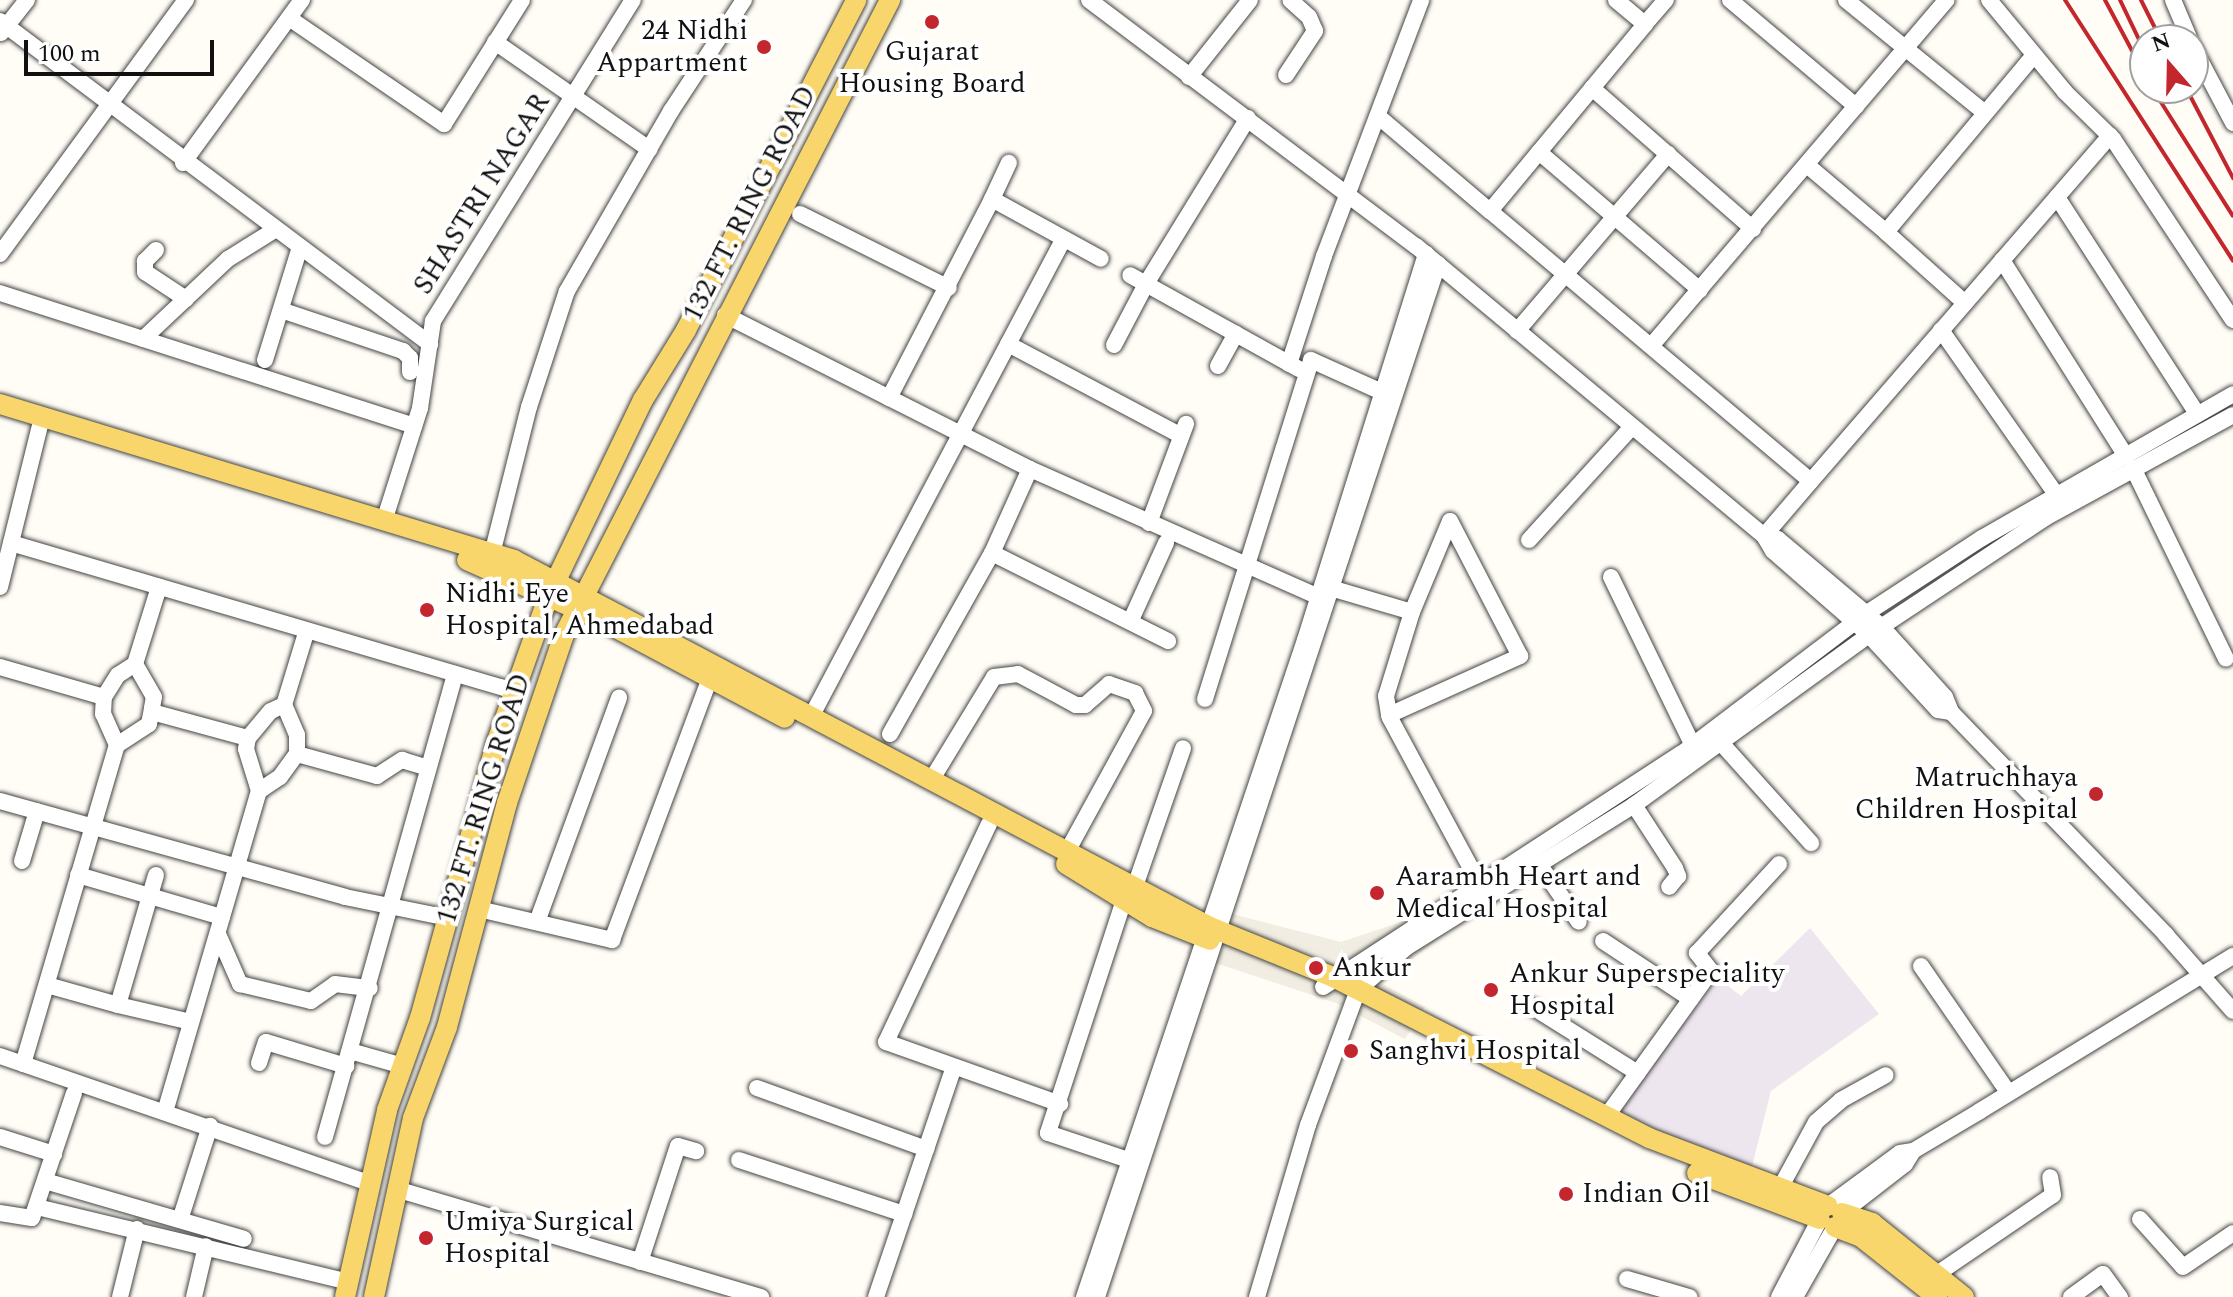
<!DOCTYPE html>
<html>
<head>
<meta charset="utf-8">
<style>
  body { margin:0 }
  #map { position:relative; width:2233px; height:1297px; overflow:hidden; background:#fffdf5; font-family:Spectral,serif }
  div>[style] { position:absolute }
  [style*='--x'] { left:calc(var(--x)*1px); top:calc(var(--y)*1px); width:calc(var(--w)*1px); rotate:calc(var(--a)*1deg) }
  .industrial>* { inset:0; background:#eee6ef }
  .plaza>* { inset:0; background:#f1ede2 }
  .roads { filter:drop-shadow(0 0 2px #444) drop-shadow(0 0 2px #444) }
  .minor>* { height:16px; margin:-8px; padding:0 8px; transform-origin:8px; border-radius:8px; background:#fff }
  .major>* { height:20px; margin:-10px; padding:0 10px; transform-origin:10px; border-radius:10px; background:#f9d66b }
  .rail>* { height:4px; margin:-2px; padding:0 2px; transform-origin:2px; border-radius:2px; background:#c4262e }
  .dots>* { width:22px; height:22px; translate:-50% -50%; box-sizing:border-box; border:4px solid #fff; border-radius:50% }
  span { translate:-50% -50%; white-space:nowrap; text-align:center; line-height:1.15; -webkit-text-stroke:8px #fff; paint-order:stroke }
  .poi-label { font-size:28px; color:#111 }
  .right { translate:-100% -50%; text-align:right }
  .left { translate:0 -50%; text-align:left }
  .street-label { font-size:28px; color:#111 }
  .north { position:absolute; left:2129px; top:24px; width:80px; height:80px; box-sizing:border-box; background:#fff; border:2px solid #a0a0a0; border-radius:50%; rotate:340deg; font-size:22px; font-weight:700; line-height:32px; text-align:center; color:#111 }
  .north::after { content:''; display:block; margin:auto; width:28px; height:36px; background:#c4262e; clip-path:polygon(50% 0,100% 100%,50% 72%,0 100%) }
  .scale { position:absolute; left:24px; top:40px; width:190px; height:36px; box-sizing:border-box; border:4px solid #111; border-top:0; padding-left:10px; font-size:24px; line-height:28px; white-space:nowrap; color:#111; -webkit-text-stroke:6px #fff; paint-order:stroke }
</style>
</head>
<body>
<div id="map">
  <div class="industrial">
    <i style="clip-path:polygon(1810px 928px,1879px 1014px,1771px 1091px,1750px 1174px,1615px 1115px,1718px 978px,1741px 996px)"></i>
  </div>
  <div class="plaza">
    <i style="clip-path:polygon(1205px 907px,1341px 942px,1416px 917px,1442px 936px,1381px 983px,1425px 1007px,1405px 1039px,1336px 1003px,1186px 953px)"></i>
  </div>
  <div class="roads">
    <div class="minor">
      <i style="--x:1089;--y:0;--w:409;--a:37"></i>
      <i style="--x:1416;--y:246;--w:453;--a:39.8"></i>
      <i style="--x:1764;--y:536;--w:17;--a:59"></i>
      <i style="--x:1773;--y:551;--w:128;--a:41.2"></i>
      <i style="--x:1869;--y:635;--w:102;--a:47.4"></i>
      <i style="--x:1938;--y:710;--w:13;--a:9"></i>
      <i style="--x:1616;--y:0;--w:38;--a:40"></i>
      <i style="--x:1645;--y:24;--w:32;--a:-49"></i>
      <i style="--x:1730;--y:0;--w:165;--a:40.1"></i>
      <i style="--x:1846;--y:0;--w:179;--a:39.1"></i>
      <i style="--x:1989;--y:0;--w:119;--a:50.4"></i>
      <i style="--x:2065;--y:92;--w:67;--a:44.4"></i>
      <i style="--x:2113;--y:139;--w:217;--a:56.5"></i>
      <i style="--x:2173;--y:0;--w:43;--a:67"></i>
      <i style="--x:289;--y:18;--w:188;--a:34.4"></i>
      <i style="--x:444;--y:124;--w:146;--a:-57.8"></i>
      <i style="--x:0;--y:21;--w:538;--a:36.91"></i>
      <i style="--x:1;--y:33;--w:42;--a:-51.8"></i>
      <i style="--x:495;--y:42;--w:188;--a:34.8"></i>
      <i style="--x:2193;--y:47;--w:86;--a:62.2"></i>
      <i style="--x:1286;--y:75;--w:53;--a:-56.6"></i>
      <i style="--x:1315;--y:31;--w:15;--a:-113"></i>
      <i style="--x:1309;--y:17;--w:25;--a:-138"></i>
      <i style="--x:1189;--y:77;--w:98;--a:-51.6"></i>
      <i style="--x:1592;--y:88;--w:214;--a:41.2"></i>
      <i style="--x:1379;--y:117;--w:145;--a:40.3"></i>
      <i style="--x:1490;--y:211;--w:243;--a:-50.3"></i>
      <i style="--x:1248;--y:118;--w:195;--a:121.6"></i>
      <i style="--x:1146;--y:284;--w:175;--a:29.1"></i>
      <i style="--x:1539;--y:152;--w:212;--a:40.6"></i>
      <i style="--x:183;--y:163;--w:202;--a:-53.9"></i>
      <i style="--x:1807;--y:165;--w:104;--a:40.3"></i>
      <i style="--x:2057;--y:197;--w:257;--a:57.1"></i>
      <i style="--x:992;--y:199;--w:40;--a:-65"></i>
      <i style="--x:1490;--y:211;--w:419;--a:40.1"></i>
      <i style="--x:1811;--y:481;--w:72;--a:130.5"></i>
      <i style="--x:800;--y:214;--w:166;--a:26.4"></i>
      <i style="--x:156;--y:250;--w:16;--a:135"></i>
      <i style="--x:145;--y:261;--w:11;--a:90"></i>
      <i style="--x:145;--y:272;--w:49;--a:33.4"></i>
      <i style="--x:0;--y:254;--w:315;--a:-53.8"></i>
      <i style="--x:2002;--y:260;--w:228;--a:57.7"></i>
      <i style="--x:0;--y:293;--w:435;--a:17.8"></i>
      <i style="--x:1965;--y:303;--w:106;--a:-138.1"></i>
      <i style="--x:1886;--y:232;--w:231;--a:-50.1"></i>
      <i style="--x:281;--y:310;--w:129;--a:18.6"></i>
      <i style="--x:403;--y:351;--w:10;--a:45"></i>
      <i style="--x:410;--y:358;--w:14;--a:90"></i>
      <i style="--x:725;--y:315;--w:342;--a:26.8"></i>
      <i style="--x:1030;--y:469;--w:324;--a:23.9"></i>
      <i style="--x:1941;--y:330;--w:199;--a:55"></i>
      <i style="--x:1517;--y:331;--w:233;--a:-49.5"></i>
      <i style="--x:143;--y:339;--w:117;--a:-43.3"></i>
      <i style="--x:228;--y:259;--w:53;--a:-31.9"></i>
      <i style="--x:1008;--y:344;--w:195;--a:27.9"></i>
      <i style="--x:1114;--y:345;--w:69;--a:-62.3"></i>
      <i style="--x:1146;--y:284;--w:18;--a:-151"></i>
      <i style="--x:1651;--y:346;--w:455;--a:-49.5"></i>
      <i style="--x:265;--y:360;--w:115;--a:-72.8"></i>
      <i style="--x:1289;--y:364;--w:114;--a:-72"></i>
      <i style="--x:1324;--y:256;--w:274;--a:-69.2"></i>
      <i style="--x:1218;--y:366;--w:37;--a:-61"></i>
      <i style="--x:889;--y:398;--w:224;--a:-62.6"></i>
      <i style="--x:992;--y:199;--w:124;--a:28.8"></i>
      <i style="--x:2133;--y:468;--w:212;--a:64"></i>
      <i style="--x:1811;--y:481;--w:457;--a:-49.1"></i>
      <i style="--x:384;--y:521;--w:119;--a:-72.3"></i>
      <i style="--x:420;--y:408;--w:88;--a:-81.5"></i>
      <i style="--x:433;--y:321;--w:378;--a:-58.1"></i>
      <i style="--x:1149;--y:523;--w:106;--a:-69.5"></i>
      <i style="--x:1764;--y:536;--w:14;--a:12"></i>
      <i style="--x:1778;--y:539;--w:136;--a:40.2"></i>
      <i style="--x:1882;--y:627;--w:94;--a:48"></i>
      <i style="--x:1945;--y:697;--w:16;--a:68"></i>
      <i style="--x:1951;--y:712;--w:310;--a:46"></i>
      <i style="--x:2166;--y:935;--w:101;--a:48.6"></i>
      <i style="--x:1529;--y:540;--w:153;--a:-47.7"></i>
      <i style="--x:11;--y:543;--w:524;--a:16.4"></i>
      <i style="--x:992;--y:553;--w:197;--a:26.6"></i>
      <i style="--x:492;--y:554;--w:152;--a:-75.9"></i>
      <i style="--x:529;--y:407;--w:122;--a:-71.9"></i>
      <i style="--x:567;--y:291;--w:208;--a:-60"></i>
      <i style="--x:671;--y:111;--w:133;--a:-56.7"></i>
      <i style="--x:1611;--y:577;--w:186;--a:64.1"></i>
      <i style="--x:0;--y:587;--w:175;--a:-76.1"></i>
      <i style="--x:1334;--y:589;--w:81;--a:16.4"></i>
      <i style="--x:1131;--y:620;--w:85;--a:-65.6"></i>
      <i style="--x:0;--y:667;--w:108;--a:16.1"></i>
      <i style="--x:1205;--y:699;--w:355;--a:-72.6"></i>
      <i style="--x:1311;--y:360;--w:78;--a:24.3"></i>
      <i style="--x:152;--y:712;--w:99;--a:15.2"></i>
      <i style="--x:1389;--y:715;--w:144;--a:-24.2"></i>
      <i style="--x:1520;--y:656;--w:152;--a:-117.4"></i>
      <i style="--x:1450;--y:521;--w:99;--a:112.7"></i>
      <i style="--x:1412;--y:612;--w:88;--a:107.2"></i>
      <i style="--x:1386;--y:696;--w:19;--a:81"></i>
      <i style="--x:1389;--y:715;--w:3;--a:72"></i>
      <i style="--x:1390;--y:718;--w:187;--a:61.7"></i>
      <i style="--x:811;--y:717;--w:539;--a:-62.15"></i>
      <i style="--x:890;--y:734;--w:208;--a:-60.6"></i>
      <i style="--x:992;--y:553;--w:92;--a:-65.7"></i>
      <i style="--x:117;--y:745;--w:38;--a:-33"></i>
      <i style="--x:149;--y:724;--w:16;--a:-79"></i>
      <i style="--x:152;--y:708;--w:11;--a:-80"></i>
      <i style="--x:154;--y:697;--w:38;--a:-120"></i>
      <i style="--x:1723;--y:745;--w:132;--a:48.1"></i>
      <i style="--x:297;--y:754;--w:83;--a:15.4"></i>
      <i style="--x:377;--y:776;--w:30;--a:-33"></i>
      <i style="--x:402;--y:760;--w:27;--a:17"></i>
      <i style="--x:932;--y:779;--w:119;--a:-58.7"></i>
      <i style="--x:994;--y:677;--w:24;--a:-7"></i>
      <i style="--x:1018;--y:674;--w:66;--a:28.1"></i>
      <i style="--x:1076;--y:705;--w:9;--a:0"></i>
      <i style="--x:1085;--y:705;--w:32;--a:-41"></i>
      <i style="--x:1109;--y:684;--w:28;--a:19"></i>
      <i style="--x:1135;--y:693;--w:20;--a:63"></i>
      <i style="--x:1144;--y:711;--w:158;--a:118.7"></i>
      <i style="--x:259;--y:791;--w:25;--a:-34"></i>
      <i style="--x:280;--y:777;--w:29;--a:-54"></i>
      <i style="--x:297;--y:754;--w:19;--a:-90"></i>
      <i style="--x:297;--y:735;--w:33;--a:-113"></i>
      <i style="--x:284;--y:705;--w:78;--a:-73"></i>
      <i style="--x:0;--y:801;--w:358;--a:15.5"></i>
      <i style="--x:345;--y:897;--w:105;--a:11.5"></i>
      <i style="--x:1634;--y:805;--w:75;--a:56.9"></i>
      <i style="--x:1675;--y:868;--w:9;--a:69"></i>
      <i style="--x:1678;--y:876;--w:14;--a:129"></i>
      <i style="--x:989;--y:824;--w:241;--a:115.3"></i>
      <i style="--x:886;--y:1042;--w:185;--a:19.6"></i>
      <i style="--x:22;--y:861;--w:52;--a:-73.3"></i>
      <i style="--x:1539;--y:864;--w:70;--a:55.4"></i>
      <i style="--x:78;--y:875;--w:150;--a:16.3"></i>
      <i style="--x:156;--y:875;--w:135;--a:106.3"></i>
      <i style="--x:118;--y:1005;--w:75;--a:13.1"></i>
      <i style="--x:1134;--y:889;--w:149;--a:-70.8"></i>
      <i style="--x:1124;--y:900;--w:245;--a:108.1"></i>
      <i style="--x:1048;--y:1133;--w:84;--a:18.6"></i>
      <i style="--x:479;--y:909;--w:137;--a:13.1"></i>
      <i style="--x:612;--y:940;--w:280;--a:-69.5"></i>
      <i style="--x:537;--y:922;--w:239;--a:-69.9"></i>
      <i style="--x:218;--y:934;--w:55;--a:66.3"></i>
      <i style="--x:240;--y:984;--w:73;--a:13.5"></i>
      <i style="--x:311;--y:1001;--w:29;--a:-35"></i>
      <i style="--x:335;--y:984;--w:35;--a:7"></i>
      <i style="--x:1603;--y:941;--w:105;--a:33.4"></i>
      <i style="--x:1921;--y:966;--w:153;--a:55.4"></i>
      <i style="--x:47;--y:985;--w:74;--a:15.7"></i>
      <i style="--x:1323;--y:987;--w:427;--a:-33.1"></i>
      <i style="--x:1681;--y:754;--w:233;--a:-37.2"></i>
      <i style="--x:1867;--y:613;--w:137;--a:-33.1"></i>
      <i style="--x:1982;--y:538;--w:289;--a:-29.8"></i>
      <i style="--x:1531;--y:1006;--w:126;--a:32.1"></i>
      <i style="--x:350;--y:1051;--w:55;--a:15.8"></i>
      <i style="--x:0;--y:1056;--w:390;--a:19"></i>
      <i style="--x:259;--y:1063;--w:22;--a:-72"></i>
      <i style="--x:266;--y:1042;--w:84;--a:16.7"></i>
      <i style="--x:23;--y:1064;--w:333;--a:-73.6"></i>
      <i style="--x:117;--y:745;--w:34;--a:-114"></i>
      <i style="--x:103;--y:714;--w:17;--a:-87"></i>
      <i style="--x:104;--y:697;--w:26;--a:-58"></i>
      <i style="--x:118;--y:675;--w:20;--a:-33"></i>
      <i style="--x:135;--y:664;--w:81;--a:-72.7"></i>
      <i style="--x:757;--y:1088;--w:180;--a:19.8"></i>
      <i style="--x:165;--y:1112;--w:334;--a:-73.7"></i>
      <i style="--x:259;--y:791;--w:44;--a:-107.2"></i>
      <i style="--x:246;--y:749;--w:11;--a:-80"></i>
      <i style="--x:248;--y:738;--w:35;--a:-50"></i>
      <i style="--x:271;--y:711;--w:14;--a:-25"></i>
      <i style="--x:1606;--y:1117;--w:180;--a:-54.3"></i>
      <i style="--x:1711;--y:971;--w:23;--a:-128"></i>
      <i style="--x:1697;--y:953;--w:121;--a:-47.3"></i>
      <i style="--x:0;--y:1137;--w:57;--a:17.5"></i>
      <i style="--x:325;--y:1137;--w:481;--a:-74.3"></i>
      <i style="--x:739;--y:1160;--w:174;--a:18.1"></i>
      <i style="--x:45;--y:1181;--w:207;--a:16.2"></i>
      <i style="--x:396;--y:1189;--w:381;--a:16.5"></i>
      <i style="--x:1779;--y:1190;--w:77;--a:-61.4"></i>
      <i style="--x:1816;--y:1122;--w:33;--a:-41"></i>
      <i style="--x:1841;--y:1100;--w:51;--a:-29.1"></i>
      <i style="--x:1828;--y:1206;--w:89;--a:-36.4"></i>
      <i style="--x:1900;--y:1153;--w:13;--a:-9"></i>
      <i style="--x:1913;--y:1151;--w:78;--a:-30.8"></i>
      <i style="--x:1980;--y:1111;--w:297;--a:-31.5"></i>
      <i style="--x:37;--y:1207;--w:321;--a:13.5"></i>
      <i style="--x:0;--y:1213;--w:32;--a:9"></i>
      <i style="--x:32;--y:1218;--w:132;--a:-71.4"></i>
      <i style="--x:1842;--y:1213;--w:80;--a:-37.9"></i>
      <i style="--x:1905;--y:1164;--w:15;--a:-58"></i>
      <i style="--x:2140;--y:1219;--w:64;--a:48.1"></i>
      <i style="--x:2183;--y:1267;--w:60;--a:-34.2"></i>
      <i style="--x:180;--y:1220;--w:99;--a:-72.3"></i>
      <i style="--x:640;--y:1262;--w:122;--a:-71.9"></i>
      <i style="--x:678;--y:1146;--w:19;--a:16"></i>
      <i style="--x:1937;--y:1274;--w:140;--a:-34.3"></i>
      <i style="--x:2053;--y:1195;--w:18;--a:-99"></i>
      <i style="--x:1627;--y:1279;--w:65;--a:16.2"></i>
      <i style="--x:120;--y:1297;--w:70;--a:-76"></i>
      <i style="--x:194;--y:1297;--w:52;--a:-76.8"></i>
      <i style="--x:876;--y:1297;--w:240;--a:-71.3"></i>
      <i style="--x:1084;--y:1297;--w:693;--a:-71.41"></i>
      <i style="--x:1305;--y:640;--w:405;--a:-72.6"></i>
      <i style="--x:1097;--y:1297;--w:1088;--a:-71.73"></i>
      <i style="--x:1257;--y:1297;--w:179;--a:-73.5"></i>
      <i style="--x:1308;--y:1125;--w:144;--a:-69.7"></i>
      <i style="--x:1358;--y:990;--w:65;--a:-41.3"></i>
      <i style="--x:1407;--y:947;--w:268;--a:-32"></i>
      <i style="--x:1634;--y:805;--w:290;--a:-35.9"></i>
      <i style="--x:1869;--y:635;--w:211;--a:-33.6"></i>
      <i style="--x:2045;--y:518;--w:214;--a:-28.7"></i>
      <i style="--x:1779;--y:1297;--w:88;--a:-62.3"></i>
      <i style="--x:1795;--y:1297;--w:81;--a:-60.3"></i>
      <i style="--x:2071;--y:1297;--w:39;--a:-36"></i>
      <i style="--x:2103;--y:1274;--w:29;--a:54"></i>
    </div>
    <div class="major">
      <i style="--x:0;--y:404;--w:537;--a:16.88"></i>
      <i style="--x:514;--y:560;--w:787;--a:27.8"></i>
      <i style="--x:1210;--y:927;--w:133;--a:22.1"></i>
      <i style="--x:1333;--y:977;--w:355;--a:27"></i>
      <i style="--x:1649;--y:1138;--w:191;--a:20.8"></i>
      <i style="--x:467;--y:560;--w:147;--a:24.1"></i>
      <i style="--x:601;--y:620;--w:208;--a:28"></i>
      <i style="--x:1066;--y:864;--w:101;--a:31.6"></i>
      <i style="--x:1152;--y:917;--w:62;--a:21.6"></i>
      <i style="--x:1697;--y:1173;--w:131;--a:20.5"></i>
      <i style="--x:1842;--y:1213;--w:32;--a:18"></i>
      <i style="--x:1872;--y:1223;--w:118;--a:38.8"></i>
      <i style="--x:1835;--y:1227;--w:28;--a:21"></i>
      <i style="--x:1861;--y:1237;--w:97;--a:38.3"></i>
      <i style="--x:345;--y:1297;--w:192;--a:-77.3"></i>
      <i style="--x:387;--y:1110;--w:98;--a:-70.3"></i>
      <i style="--x:420;--y:1018;--w:288;--a:-74.5"></i>
      <i style="--x:497;--y:741;--w:155;--a:-70.4"></i>
      <i style="--x:549;--y:595;--w:216;--a:-64.3"></i>
      <i style="--x:643;--y:400;--w:82;--a:-58.4"></i>
      <i style="--x:686;--y:330;--w:371;--a:-62.7"></i>
      <i style="--x:374;--y:1297;--w:183;--a:-77.7"></i>
      <i style="--x:413;--y:1118;--w:97;--a:-69.5"></i>
      <i style="--x:447;--y:1027;--w:232;--a:-75"></i>
      <i style="--x:507;--y:803;--w:177;--a:-71.3"></i>
      <i style="--x:564;--y:635;--w:714;--a:-62.82"></i>
    </div>
  </div>
  <div class="rail">
    <i style="--x:2065;--y:0;--w:310;--a:57.2"></i>
    <i style="--x:2105;--y:0;--w:85;--a:61.9"></i>
    <i style="--x:2120;--y:0;--w:58;--a:64.3"></i>
    <i style="--x:2141;--y:0;--w:45;--a:63.4"></i>
    <i style="--x:2152;--y:88;--w:151;--a:57.7"></i>
    <i style="--x:2186;--y:88;--w:102;--a:62.4"></i>
  </div>
  <div class="dots">
    <i style="left:932px;top:22px;background:#c4262e"></i>
    <i style="left:764px;top:47px;background:#c4262e"></i>
    <i style="left:427px;top:610px;background:#c4262e"></i>
    <i style="left:2096px;top:794px;background:#c4262e"></i>
    <i style="left:1377px;top:893px;background:#c4262e"></i>
    <i style="left:1316px;top:968px;background:#c4262e"></i>
    <i style="left:1491px;top:990px;background:#c4262e"></i>
    <i style="left:1351px;top:1051px;background:#c4262e"></i>
    <i style="left:1566px;top:1194px;background:#c4262e"></i>
    <i style="left:426px;top:1238px;background:#c4262e"></i>
  </div>
  <div class="poi-label">
    <span class="right" style="left:748px;top:47px">24 Nidhi<br>Appartment</span>
    <span style="left:932px;top:68px">Gujarat<br>Housing Board</span>
    <span class="left" style="left:445px;top:610px">Nidhi Eye<br>Hospital, Ahmedabad</span>
    <span class="right" style="left:2078px;top:794px">Matruchhaya<br>Children Hospital</span>
    <span class="left" style="left:1395px;top:893px">Aarambh Heart and<br>Medical Hospital</span>
    <span class="left" style="left:1332px;top:968px">Ankur</span>
    <span class="left" style="left:1509px;top:990px">Ankur Superspeciality<br>Hospital</span>
    <span class="left" style="left:1369px;top:1051px">Sanghvi Hospital</span>
    <span class="left" style="left:1582px;top:1194px">Indian Oil</span>
    <span class="left" style="left:444px;top:1238px">Umiya Surgical<br>Hospital</span>
  </div>
  <div class="street-label">
    <span style="left:482px;top:194px;rotate:-58deg">SHASTRI NAGAR</span>
    <span style="left:750px;top:204px;rotate:-63deg">132 FT. RING ROAD</span>
    <span style="left:484px;top:799px;rotate:-73deg">132 FT. RING ROAD</span>
  </div>
  <div class="north">N</div>
  <div class="scale">100 m</div>
</div>
</body>
</html>
